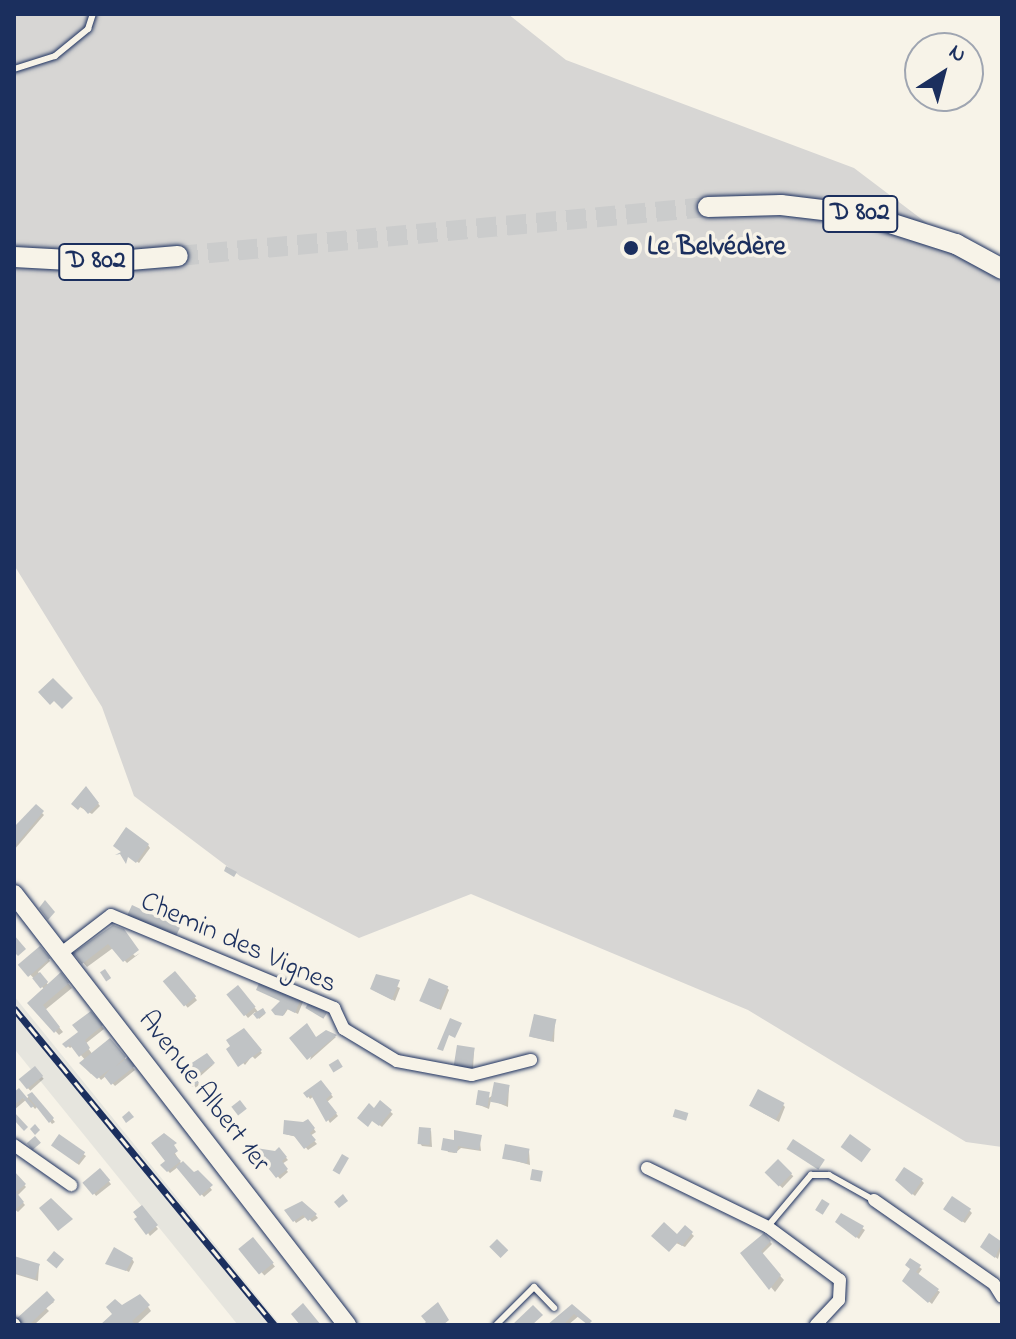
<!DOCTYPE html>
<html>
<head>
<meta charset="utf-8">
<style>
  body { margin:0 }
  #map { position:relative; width:1016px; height:1339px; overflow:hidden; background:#f7f3e8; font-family:"Indie Flower",sans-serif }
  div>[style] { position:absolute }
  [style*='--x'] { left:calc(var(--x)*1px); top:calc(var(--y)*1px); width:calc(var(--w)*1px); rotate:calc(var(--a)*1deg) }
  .built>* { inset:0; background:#e6e5de; transform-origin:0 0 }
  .green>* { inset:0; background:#d7d6d4 }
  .shadow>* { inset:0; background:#0003; transform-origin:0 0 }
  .building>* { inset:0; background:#c0c3c5; transform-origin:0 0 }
  .primary-tunnel>* { height:20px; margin-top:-10px; transform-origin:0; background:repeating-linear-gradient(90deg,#cbcccc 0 20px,transparent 0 30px) }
  .roads { filter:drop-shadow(0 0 2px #1b2f5e) drop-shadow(0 0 2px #1b2f5e) }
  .service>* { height:6px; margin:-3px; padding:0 3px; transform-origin:3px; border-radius:3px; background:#f7f3e8 }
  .minor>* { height:12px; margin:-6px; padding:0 6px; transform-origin:6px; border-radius:6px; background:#f7f3e8 }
  .secondary>* { height:18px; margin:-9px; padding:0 9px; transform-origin:9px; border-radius:9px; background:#f7f3e8 }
  .primary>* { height:20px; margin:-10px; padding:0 10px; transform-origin:10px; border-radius:10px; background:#f7f3e8 }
  .rail>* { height:7px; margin-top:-3.5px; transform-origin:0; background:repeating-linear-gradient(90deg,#f7f3e8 0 12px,#1b2f5e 0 24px); box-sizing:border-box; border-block:2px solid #1b2f5e }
  .dots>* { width:22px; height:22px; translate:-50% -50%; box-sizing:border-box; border:4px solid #f7f3e8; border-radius:50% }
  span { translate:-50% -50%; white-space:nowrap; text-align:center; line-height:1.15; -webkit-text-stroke:7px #f7f3e8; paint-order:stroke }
  .shield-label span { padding:2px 6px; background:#f7f3e8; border:2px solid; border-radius:6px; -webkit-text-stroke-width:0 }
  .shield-label { font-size:26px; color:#1b2f5e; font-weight:700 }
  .poi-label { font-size:28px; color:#1b2f5e; font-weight:700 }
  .left { translate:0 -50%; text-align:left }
  .street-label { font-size:28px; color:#1b2f5e }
  .frame { position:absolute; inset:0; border:16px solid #1b2f5e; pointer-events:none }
  .north { position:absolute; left:904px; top:32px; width:80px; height:80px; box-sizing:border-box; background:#f7f3e8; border:2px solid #9fa5b1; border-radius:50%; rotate:36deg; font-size:22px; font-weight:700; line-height:32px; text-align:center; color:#1b2f5e }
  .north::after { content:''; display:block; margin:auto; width:28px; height:36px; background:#1b2f5e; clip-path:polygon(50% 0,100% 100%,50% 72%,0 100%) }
</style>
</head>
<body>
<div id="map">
  <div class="built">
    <i style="left:14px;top:996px;width:426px;height:33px;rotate:51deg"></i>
  </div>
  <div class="green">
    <i style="clip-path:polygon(14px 14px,508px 14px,566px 60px,854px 168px,1002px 280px,1002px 1147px,966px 1142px,748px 1010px,471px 894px,359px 938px,240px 876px,134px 796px,102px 707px,14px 565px)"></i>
  </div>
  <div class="shadow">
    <i style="clip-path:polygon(86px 789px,100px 806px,92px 814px,73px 803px)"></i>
    <i style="clip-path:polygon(36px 807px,44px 815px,14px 850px,14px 830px)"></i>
    <i style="clip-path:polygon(148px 845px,150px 848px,139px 863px,115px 846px)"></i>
    <i style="clip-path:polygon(117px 927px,132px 953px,135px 956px,140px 953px,127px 963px,113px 948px,87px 967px,76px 954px)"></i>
    <i style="clip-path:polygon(40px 948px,50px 961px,38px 972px,49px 986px,61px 975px,72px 988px,45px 1010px,63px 1032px,59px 1035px,30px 1003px,45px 990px,20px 964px)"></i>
    <i style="left:175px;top:973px;width:35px;height:12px;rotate:51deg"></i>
    <i style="clip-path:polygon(377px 977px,400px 988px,395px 1001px,375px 991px)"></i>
    <i style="clip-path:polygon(238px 987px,259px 1013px,262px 1010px,265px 1014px,259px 1019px,255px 1012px,248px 1018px,229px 995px)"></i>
    <i style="clip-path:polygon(447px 988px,449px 990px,441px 1010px,421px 1001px)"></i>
    <i style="clip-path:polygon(286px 994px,303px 1002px,298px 1014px,288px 1009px,284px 1015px,278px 1015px)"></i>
    <i style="clip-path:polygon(91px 1013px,104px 1029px,85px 1044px,93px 1055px,110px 1041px,135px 1070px,115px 1086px,106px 1076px,101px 1080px,94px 1071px,91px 1074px,82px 1064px,86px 1061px,73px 1046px,70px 1048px,65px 1044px,80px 1032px)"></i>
    <i style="clip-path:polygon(555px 1020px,554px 1042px,532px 1037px)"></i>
    <i style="clip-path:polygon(244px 1031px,262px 1053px,255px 1059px,252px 1056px,245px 1065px,230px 1049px)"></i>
    <i style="clip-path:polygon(329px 1032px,336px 1037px,310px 1060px,316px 1039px)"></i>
    <i style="clip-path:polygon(474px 1050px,473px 1070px,457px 1068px)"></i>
    <i style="clip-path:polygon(214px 1064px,196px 1080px,200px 1086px,196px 1088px,184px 1071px)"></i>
    <i style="left:35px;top:1069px;width:13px;height:18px;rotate:48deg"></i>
    <i style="clip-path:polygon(321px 1082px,333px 1097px,327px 1102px,338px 1116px,330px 1123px,314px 1096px,310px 1099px,306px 1093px)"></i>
    <i style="clip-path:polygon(509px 1087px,508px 1107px,491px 1100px,489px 1109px,477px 1104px)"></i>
    <i style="clip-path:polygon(32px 1094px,55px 1122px,52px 1124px,38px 1106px,35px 1109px,27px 1099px,14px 1110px,14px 1095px,26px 1099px)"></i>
    <i style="clip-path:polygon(380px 1103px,393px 1114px,382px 1127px,371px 1118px)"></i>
    <i style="clip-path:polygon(783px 1105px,785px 1107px,779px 1122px,754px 1108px)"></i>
    <i style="clip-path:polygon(308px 1121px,316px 1132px,310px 1136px,317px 1144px,308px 1150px,297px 1137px,285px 1134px)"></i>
    <i style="clip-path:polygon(431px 1130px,432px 1147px,422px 1146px,420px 1143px)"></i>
    <i style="clip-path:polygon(166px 1138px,182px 1165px,194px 1175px,198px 1172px,212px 1190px,204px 1197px,178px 1167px,170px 1173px,168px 1171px)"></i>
    <i style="clip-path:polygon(445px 1141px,480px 1142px,481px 1151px,461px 1148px,455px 1153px,448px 1152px)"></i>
    <i style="clip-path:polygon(54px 1145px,83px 1154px,86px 1156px,79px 1165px)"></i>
    <i style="clip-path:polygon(279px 1150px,288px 1160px,282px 1164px,288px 1172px,280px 1179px,269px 1166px,256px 1162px)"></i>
    <i style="clip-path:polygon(529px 1151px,530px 1165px,505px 1158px)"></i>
    <i style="left:778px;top:1162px;width:21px;height:16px;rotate:43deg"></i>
    <i style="left:100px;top:1170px;width:18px;height:19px;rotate:52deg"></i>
    <i style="clip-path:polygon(15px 1175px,26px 1187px,17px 1196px,25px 1205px,18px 1212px,14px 1209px)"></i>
    <i style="clip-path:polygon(897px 1180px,922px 1181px,924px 1183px,915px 1196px)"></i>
    <i style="clip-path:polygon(141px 1208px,158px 1229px,150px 1236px,135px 1213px)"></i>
    <i style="clip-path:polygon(287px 1210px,311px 1210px,318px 1218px,312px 1222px,307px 1216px,296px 1223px)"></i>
    <i style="clip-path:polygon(970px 1211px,972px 1213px,965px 1223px,948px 1212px)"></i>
    <i style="clip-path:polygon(842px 1215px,865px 1230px,859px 1239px,838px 1221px)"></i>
    <i style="clip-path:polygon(685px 1228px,694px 1236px,685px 1247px,676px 1243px)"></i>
    <i style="clip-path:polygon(764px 1235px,772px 1244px,761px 1255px,784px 1280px,775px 1292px,743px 1253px)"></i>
    <i style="clip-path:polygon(990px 1236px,1002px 1244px,998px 1259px,984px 1249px)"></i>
    <i style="left:252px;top:1240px;width:35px;height:14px;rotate:49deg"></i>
    <i style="clip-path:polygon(14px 1258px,39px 1266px,38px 1281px,15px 1274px)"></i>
    <i style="clip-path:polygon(132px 1259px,134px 1262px,129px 1272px,111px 1263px)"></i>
    <i style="clip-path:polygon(919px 1267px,922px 1269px,917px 1276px,940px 1292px,932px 1304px,905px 1281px)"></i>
    <i style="clip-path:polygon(47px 1294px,54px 1302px,46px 1308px,49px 1311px,34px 1325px,24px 1325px)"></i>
    <i style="clip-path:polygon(144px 1301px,151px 1311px,136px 1325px,105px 1325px,120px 1306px)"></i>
    <i style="clip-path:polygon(572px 1307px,580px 1314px,593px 1325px,580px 1315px,568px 1325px,551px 1325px)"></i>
  </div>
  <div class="building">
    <i style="clip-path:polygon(53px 678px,73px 698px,62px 709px,54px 701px,50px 705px,38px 692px)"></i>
    <i style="clip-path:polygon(86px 786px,99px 803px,88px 814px,81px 806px,78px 810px,71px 804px)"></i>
    <i style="clip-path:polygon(36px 804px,44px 811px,14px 847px,14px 827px)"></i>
    <i style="clip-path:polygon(126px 827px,149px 844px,136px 863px,128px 857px,126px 864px,120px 854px,115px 855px,121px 852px,113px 846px)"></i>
    <i style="clip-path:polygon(226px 866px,237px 872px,234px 877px,224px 871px)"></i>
    <i style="clip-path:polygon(45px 900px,55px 912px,48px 920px,39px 908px)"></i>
    <i style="left:132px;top:905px;width:53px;height:12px;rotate:25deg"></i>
    <i style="clip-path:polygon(113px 925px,124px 929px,139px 950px,123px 962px,108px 944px,82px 964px,73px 953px)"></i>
    <i style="clip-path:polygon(14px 935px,26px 949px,18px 956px,14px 952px)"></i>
    <i style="left:40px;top:946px;width:16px;height:29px;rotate:50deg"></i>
    <i style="left:105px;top:969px;width:11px;height:6px;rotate:56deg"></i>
    <i style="left:175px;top:971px;width:33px;height:16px;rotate:50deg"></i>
    <i style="left:40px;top:972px;width:13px;height:10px;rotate:51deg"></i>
    <i style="clip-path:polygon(61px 972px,69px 983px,43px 1005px,60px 1027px,54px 1033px,27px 1003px)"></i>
    <i style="clip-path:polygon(376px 974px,400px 980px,392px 1000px,370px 989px)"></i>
    <i style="left:429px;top:978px;width:21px;height:25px;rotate:23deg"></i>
    <i style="clip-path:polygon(260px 981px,301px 998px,295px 1013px,287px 1009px,283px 1016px,275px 1015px,271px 1010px,280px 1001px,256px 990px)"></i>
    <i style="left:238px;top:985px;width:28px;height:15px;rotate:51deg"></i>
    <i style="left:309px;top:1002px;width:21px;height:7px;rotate:31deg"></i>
    <i style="clip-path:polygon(263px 1008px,266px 1013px,257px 1019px,253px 1014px)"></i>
    <i style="clip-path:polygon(91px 1011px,103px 1025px,85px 1040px,90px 1048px,79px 1057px,70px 1045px,66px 1048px,62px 1044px,78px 1032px,72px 1025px)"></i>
    <i style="left:534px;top:1014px;width:23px;height:23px;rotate:13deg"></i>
    <i style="clip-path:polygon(450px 1018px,462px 1023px,455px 1038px,449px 1035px,443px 1051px,437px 1049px)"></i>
    <i style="clip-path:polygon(307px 1023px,316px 1037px,326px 1030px,337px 1035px,307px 1060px,289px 1038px)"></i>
    <i style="clip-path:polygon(244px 1028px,262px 1050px,238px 1067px,226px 1049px,230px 1046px,226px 1040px)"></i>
    <i style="clip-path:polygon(110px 1038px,126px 1057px,115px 1067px,128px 1057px,135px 1066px,111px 1085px,104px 1076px,110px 1069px,97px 1079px,79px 1063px)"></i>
    <i style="left:457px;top:1045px;width:18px;height:21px;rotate:9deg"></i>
    <i style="clip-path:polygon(207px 1053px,215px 1063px,195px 1076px,199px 1083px,192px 1087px,181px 1070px)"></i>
    <i style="left:338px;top:1059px;width:9px;height:11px;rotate:58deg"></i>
    <i style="left:35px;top:1066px;width:13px;height:21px;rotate:51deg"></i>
    <i style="clip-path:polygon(321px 1080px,332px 1094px,326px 1099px,337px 1113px,326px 1122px,311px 1095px,307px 1098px,303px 1093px)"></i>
    <i style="left:494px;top:1082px;width:16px;height:20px;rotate:11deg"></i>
    <i style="clip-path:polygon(19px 1088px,34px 1106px,31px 1108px,23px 1098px,14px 1105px,14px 1092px)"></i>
    <i style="left:758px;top:1089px;width:30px;height:19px;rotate:28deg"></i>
    <i style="left:478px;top:1090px;width:12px;height:15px;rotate:9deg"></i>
    <i style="clip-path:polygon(32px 1092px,54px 1118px,49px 1123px,27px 1095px)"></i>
    <i style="left:240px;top:1100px;width:11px;height:11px;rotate:52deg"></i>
    <i style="clip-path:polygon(380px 1100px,392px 1110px,379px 1126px,372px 1121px,368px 1127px,357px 1118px,369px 1103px,374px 1108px)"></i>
    <i style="left:675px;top:1109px;width:14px;height:8px;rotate:17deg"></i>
    <i style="clip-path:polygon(129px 1111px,134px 1117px,126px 1123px,122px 1117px)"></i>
    <i style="clip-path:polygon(14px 1112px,28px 1127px,24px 1131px,14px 1120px)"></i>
    <i style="clip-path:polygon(308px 1119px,315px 1128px,310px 1133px,316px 1140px,304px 1149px,294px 1136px,283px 1134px,284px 1120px,303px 1122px)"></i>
    <i style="clip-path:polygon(35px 1124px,40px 1130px,35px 1135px,30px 1129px)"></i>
    <i style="left:419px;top:1127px;width:12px;height:17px;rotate:5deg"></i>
    <i style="clip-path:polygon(454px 1130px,482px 1135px,479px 1150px,458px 1146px,457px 1153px,441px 1150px,443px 1138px,454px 1140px)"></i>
    <i style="clip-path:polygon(164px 1133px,177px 1143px,174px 1145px,178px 1151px,174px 1154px,181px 1161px,167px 1172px,160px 1165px,165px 1161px,151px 1143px)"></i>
    <i style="left:59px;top:1134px;width:32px;height:14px;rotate:35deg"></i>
    <i style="left:850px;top:1134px;width:26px;height:16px;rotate:36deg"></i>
    <i style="left:35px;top:1136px;width:9px;height:11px;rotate:49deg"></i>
    <i style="left:793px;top:1139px;width:38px;height:12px;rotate:33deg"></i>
    <i style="left:505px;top:1144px;width:25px;height:15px;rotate:11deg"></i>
    <i style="clip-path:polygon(279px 1147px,287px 1157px,282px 1161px,288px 1169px,276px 1178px,265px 1164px,254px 1163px,256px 1148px,275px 1151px)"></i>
    <i style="left:342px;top:1154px;width:8px;height:19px;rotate:30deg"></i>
    <i style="left:778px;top:1159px;width:20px;height:19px;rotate:45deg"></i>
    <i style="clip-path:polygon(183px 1161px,194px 1172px,198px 1170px,213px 1185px,200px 1196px,176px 1167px)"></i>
    <i style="clip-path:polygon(904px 1167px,923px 1179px,912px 1195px,895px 1180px)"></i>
    <i style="left:100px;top:1168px;width:16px;height:23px;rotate:50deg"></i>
    <i style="left:532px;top:1169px;width:11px;height:11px;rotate:10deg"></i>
    <i style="clip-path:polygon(14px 1171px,26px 1184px,16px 1192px,24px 1202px,14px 1211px)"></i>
    <i style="clip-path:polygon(343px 1194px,348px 1201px,339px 1208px,334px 1202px)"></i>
    <i style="left:952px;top:1196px;width:23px;height:16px;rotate:34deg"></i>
    <i style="clip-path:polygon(51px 1198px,73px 1219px,58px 1231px,39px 1208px)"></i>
    <i style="left:822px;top:1199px;width:9px;height:13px;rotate:32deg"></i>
    <i style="clip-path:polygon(302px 1201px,317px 1214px,308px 1221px,303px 1215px,293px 1222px,284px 1210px)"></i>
    <i style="clip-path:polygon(142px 1205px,158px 1225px,146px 1235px,134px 1219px,137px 1217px,133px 1212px)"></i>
    <i style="clip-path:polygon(841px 1213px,864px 1226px,856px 1238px,835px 1222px)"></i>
    <i style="clip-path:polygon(664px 1222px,677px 1234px,685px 1225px,693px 1232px,682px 1246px,678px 1242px,669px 1252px,651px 1236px)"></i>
    <i style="clip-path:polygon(764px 1233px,771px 1241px,761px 1251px,781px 1275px,769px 1290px,740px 1253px)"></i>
    <i style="clip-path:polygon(989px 1233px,1002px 1242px,995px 1258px,980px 1247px)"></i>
    <i style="left:253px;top:1237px;width:33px;height:19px;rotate:51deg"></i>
    <i style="left:497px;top:1239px;width:16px;height:11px;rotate:45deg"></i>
    <i style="clip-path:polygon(114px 1247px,133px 1258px,126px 1271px,105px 1264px)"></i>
    <i style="left:54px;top:1251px;width:13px;height:12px;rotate:39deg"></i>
    <i style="clip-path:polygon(14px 1256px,40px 1264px,35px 1279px,14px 1273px)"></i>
    <i style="clip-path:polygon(910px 1258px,921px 1265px,916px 1272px,939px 1289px,928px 1303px,902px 1281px,910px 1269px,905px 1265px)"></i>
    <i style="clip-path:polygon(47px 1291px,55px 1300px,29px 1325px,22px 1325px,16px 1319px)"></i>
    <i style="clip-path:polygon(140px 1294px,150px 1305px,132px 1321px,136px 1325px,100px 1325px,112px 1314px,106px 1307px,115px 1299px,122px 1305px)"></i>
    <i style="clip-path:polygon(438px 1302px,449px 1320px,443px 1325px,422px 1325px,426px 1322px,421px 1316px)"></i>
    <i style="clip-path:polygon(303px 1303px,321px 1325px,300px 1325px,291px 1314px)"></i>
    <i style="clip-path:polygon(572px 1304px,592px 1321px,588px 1325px,574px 1314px,563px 1325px,547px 1325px)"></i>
    <i style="clip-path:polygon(533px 1305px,543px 1315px,532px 1325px,512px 1325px)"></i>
  </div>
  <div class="primary-tunnel">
    <i style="--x:178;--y:256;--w:532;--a:-5.28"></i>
  </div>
  <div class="roads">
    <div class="service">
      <i style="--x:14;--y:69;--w:43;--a:-17.6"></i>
      <i style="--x:55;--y:56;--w:43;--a:-39.3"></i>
      <i style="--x:88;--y:29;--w:16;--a:-72"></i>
      <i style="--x:768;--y:1226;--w:67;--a:-49.9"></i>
      <i style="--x:811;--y:1175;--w:18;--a:0"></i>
      <i style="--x:829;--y:1175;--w:51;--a:29.1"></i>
      <i style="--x:496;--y:1325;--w:54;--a:-45"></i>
      <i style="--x:534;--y:1287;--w:29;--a:46"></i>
    </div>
    <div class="minor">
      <i style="--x:60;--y:954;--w:64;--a:-37.4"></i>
      <i style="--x:111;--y:915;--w:242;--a:22.6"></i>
      <i style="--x:334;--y:1008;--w:23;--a:65"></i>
      <i style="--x:344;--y:1029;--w:62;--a:31.1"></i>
      <i style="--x:397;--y:1061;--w:76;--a:10.6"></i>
      <i style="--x:472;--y:1075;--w:61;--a:-14.3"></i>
      <i style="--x:14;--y:1145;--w:70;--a:35.1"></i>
      <i style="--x:647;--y:1168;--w:135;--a:26"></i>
      <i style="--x:768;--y:1227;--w:89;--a:36.4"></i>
      <i style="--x:840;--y:1280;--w:20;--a:93"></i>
      <i style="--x:839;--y:1300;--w:34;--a:133"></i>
      <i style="--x:874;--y:1200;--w:146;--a:35"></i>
      <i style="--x:994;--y:1284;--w:15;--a:58"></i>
      <i style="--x:14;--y:1324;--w:1;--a:45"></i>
    </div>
    <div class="secondary">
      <i style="--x:14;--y:894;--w:545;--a:52.31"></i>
    </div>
    <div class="primary">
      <i style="--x:708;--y:207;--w:73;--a:-1.6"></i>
      <i style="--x:781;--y:205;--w:85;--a:6.8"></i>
      <i style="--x:865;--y:215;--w:96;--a:17.7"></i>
      <i style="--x:956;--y:244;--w:52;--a:28.5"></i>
      <i style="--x:14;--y:257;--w:92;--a:3.1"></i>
      <i style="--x:106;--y:262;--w:72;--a:-4.8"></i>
    </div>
  </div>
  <div class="rail">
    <i style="--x:14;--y:1008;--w:410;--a:50.6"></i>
  </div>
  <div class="dots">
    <i style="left:631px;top:248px;background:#1b2f5e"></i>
  </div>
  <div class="shield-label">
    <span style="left:860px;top:214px">D 802</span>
    <span style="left:96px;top:262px">D 802</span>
  </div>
  <div class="poi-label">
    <span class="left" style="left:647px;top:248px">Le Belvédère</span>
  </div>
  <div class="street-label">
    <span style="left:238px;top:944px;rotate:24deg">Chemin des Vignes</span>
    <span style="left:203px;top:1092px;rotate:52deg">Avenue Albert 1er</span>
  </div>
  <div class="frame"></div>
  <div class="north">N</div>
</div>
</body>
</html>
